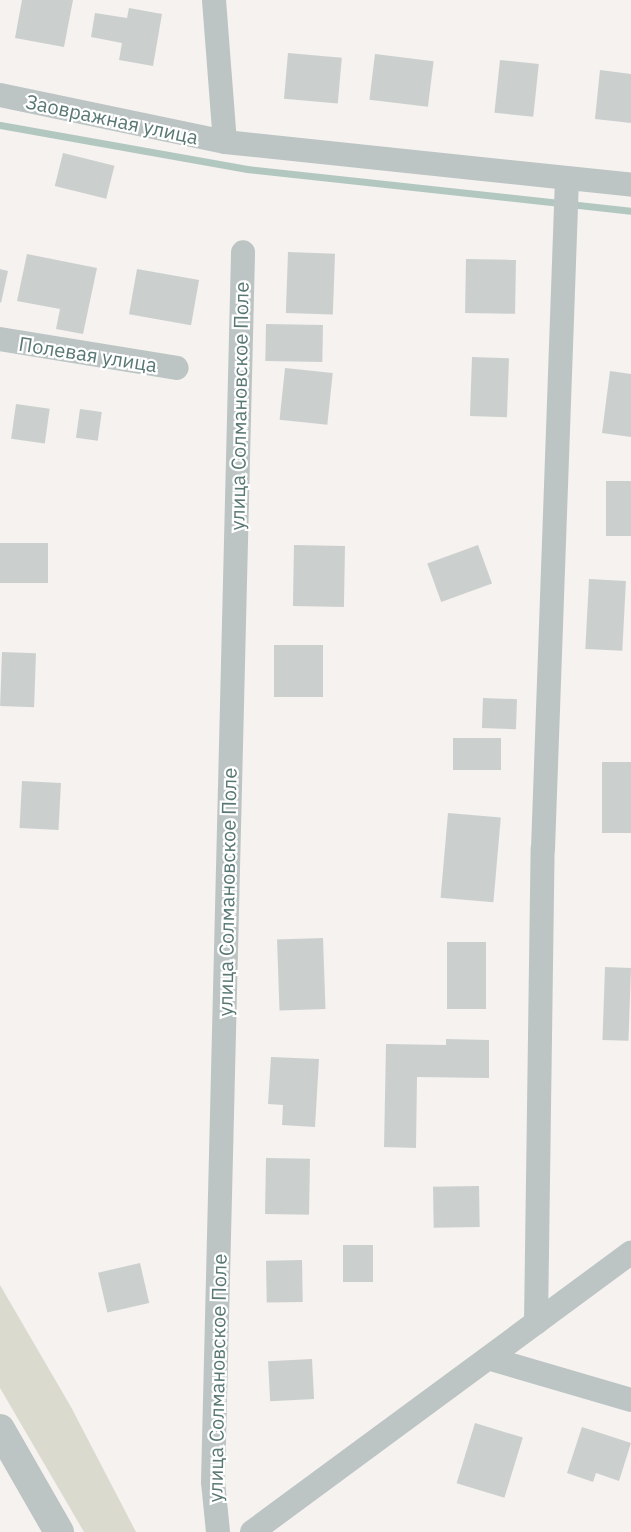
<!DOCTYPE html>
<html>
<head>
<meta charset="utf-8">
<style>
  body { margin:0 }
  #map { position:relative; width:631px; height:1532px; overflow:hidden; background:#f5f2f0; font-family:"IBM Plex Sans",sans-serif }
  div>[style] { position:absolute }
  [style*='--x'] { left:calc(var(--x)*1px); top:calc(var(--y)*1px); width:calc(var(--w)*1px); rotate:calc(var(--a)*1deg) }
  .green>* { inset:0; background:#dadace }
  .stream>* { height:7px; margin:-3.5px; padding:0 3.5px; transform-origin:3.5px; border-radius:3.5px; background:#b2c7c0 }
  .building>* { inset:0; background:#cbd0cf; transform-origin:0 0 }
  .minor>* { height:24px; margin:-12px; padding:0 12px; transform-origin:12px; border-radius:12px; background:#bcc5c4 }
  .tertiary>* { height:30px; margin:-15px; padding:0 15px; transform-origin:15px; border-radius:15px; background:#bcc5c4 }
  span { translate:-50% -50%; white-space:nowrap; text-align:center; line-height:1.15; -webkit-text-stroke:4.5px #fff; paint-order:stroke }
  .street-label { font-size:20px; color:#597874 }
</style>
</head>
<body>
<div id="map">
  <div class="green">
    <i style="clip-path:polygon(0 1285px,71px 1407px,136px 1532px,84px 1532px,0 1388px)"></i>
  </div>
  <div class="stream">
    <i style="--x:0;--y:125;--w:251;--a:10.1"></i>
    <i style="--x:247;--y:169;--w:386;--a:6.2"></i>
  </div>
  <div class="building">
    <i style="clip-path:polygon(22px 0,73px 0,64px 47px,15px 38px)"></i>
    <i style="clip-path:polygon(129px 8px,162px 14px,153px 66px,119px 60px,122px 43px,91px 37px,95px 13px,127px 18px)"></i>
    <i style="left:288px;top:53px;width:54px;height:46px;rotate:5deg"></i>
    <i style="left:375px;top:54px;width:59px;height:46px;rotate:7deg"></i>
    <i style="left:500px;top:60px;width:39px;height:53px;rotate:6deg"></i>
    <i style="clip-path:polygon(600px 70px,631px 74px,631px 123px,595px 119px)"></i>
    <i style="left:63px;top:153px;width:53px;height:34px;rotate:14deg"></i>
    <i style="left:288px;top:252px;width:47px;height:61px;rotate:2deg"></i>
    <i style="clip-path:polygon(27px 254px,97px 268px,83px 334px,56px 329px,60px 309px,17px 301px)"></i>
    <i style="left:466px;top:259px;width:50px;height:54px;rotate:1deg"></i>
    <i style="clip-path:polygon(0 269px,8px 271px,1px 303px,0 302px)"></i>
    <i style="left:137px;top:269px;width:63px;height:46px;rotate:10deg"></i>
    <i style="left:266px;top:324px;width:57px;height:37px;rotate:1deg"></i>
    <i style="left:472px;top:357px;width:37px;height:59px;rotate:2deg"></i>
    <i style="left:285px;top:368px;width:48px;height:52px;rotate:6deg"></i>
    <i style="clip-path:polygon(610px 371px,631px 374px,631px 437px,602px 433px)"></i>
    <i style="left:16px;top:404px;width:34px;height:35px;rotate:8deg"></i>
    <i style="left:80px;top:409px;width:22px;height:29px;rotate:8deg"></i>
    <i style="left:606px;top:481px;width:25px;height:55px"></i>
    <i style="left:0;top:543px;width:48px;height:40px"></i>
    <i style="left:294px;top:545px;width:51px;height:61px;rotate:1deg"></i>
    <i style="left:478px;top:545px;width:41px;height:54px;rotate:70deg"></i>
    <i style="left:589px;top:579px;width:37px;height:70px;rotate:3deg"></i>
    <i style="left:323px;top:645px;width:52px;height:49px;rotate:90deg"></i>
    <i style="left:2px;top:652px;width:34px;height:54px;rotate:2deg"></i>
    <i style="left:483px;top:698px;width:34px;height:30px;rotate:2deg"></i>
    <i style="left:453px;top:738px;width:48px;height:32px"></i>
    <i style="left:602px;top:762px;width:29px;height:71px"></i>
    <i style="left:22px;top:781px;width:39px;height:47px;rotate:3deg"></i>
    <i style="left:448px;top:813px;width:53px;height:85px;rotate:5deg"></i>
    <i style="left:323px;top:938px;width:71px;height:46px;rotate:88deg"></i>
    <i style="left:447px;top:942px;width:39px;height:67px"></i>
    <i style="left:605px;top:967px;width:26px;height:73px;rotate:2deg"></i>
    <i style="clip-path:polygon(446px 1039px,489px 1040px,489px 1078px,417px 1077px,416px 1148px,384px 1147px,386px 1044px,446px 1045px)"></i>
    <i style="clip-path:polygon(271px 1057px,319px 1059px,315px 1127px,282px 1125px,283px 1105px,268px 1104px)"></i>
    <i style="left:266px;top:1158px;width:44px;height:56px;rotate:1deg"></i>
    <i style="left:479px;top:1186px;width:41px;height:46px;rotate:89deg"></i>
    <i style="left:373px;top:1245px;width:37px;height:30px;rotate:90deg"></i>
    <i style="left:302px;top:1260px;width:42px;height:36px;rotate:89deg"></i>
    <i style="left:140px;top:1263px;width:41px;height:43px;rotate:77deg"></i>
    <i style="left:312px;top:1359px;width:40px;height:44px;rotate:87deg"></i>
    <i style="left:475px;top:1423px;width:50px;height:63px;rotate:17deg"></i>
    <i style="clip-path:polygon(582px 1427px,631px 1443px,619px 1481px,596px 1473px,593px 1482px,567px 1473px)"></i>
  </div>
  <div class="minor">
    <i style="--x:214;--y:0;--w:142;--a:85.6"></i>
    <i style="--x:0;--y:95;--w:230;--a:11.8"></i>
    <i style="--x:225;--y:142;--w:408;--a:6"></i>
    <i style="--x:0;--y:339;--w:179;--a:9.3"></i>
    <i style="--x:536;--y:1323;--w:474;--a:-89.2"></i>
    <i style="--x:543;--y:849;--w:670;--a:-87.95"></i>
    <i style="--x:491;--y:1359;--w:146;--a:16.3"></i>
    <i style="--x:218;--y:1532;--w:50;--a:-95.7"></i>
    <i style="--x:213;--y:1482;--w:1230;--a:-88.6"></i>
    <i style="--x:252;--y:1532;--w:471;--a:-36.4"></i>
  </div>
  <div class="tertiary">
    <i style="--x:0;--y:1429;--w:119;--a:60.2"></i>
  </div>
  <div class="street-label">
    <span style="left:112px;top:119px;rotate:12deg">Заовражная улица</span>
    <span style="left:88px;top:354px;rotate:9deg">Полевая улица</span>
    <span style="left:239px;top:406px;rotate:-89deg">улица Солмановское Поле</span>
    <span style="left:227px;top:892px;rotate:-89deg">улица Солмановское Поле</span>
    <span style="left:217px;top:1378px;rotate:-89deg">улица Солмановское Поле</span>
  </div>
</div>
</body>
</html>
